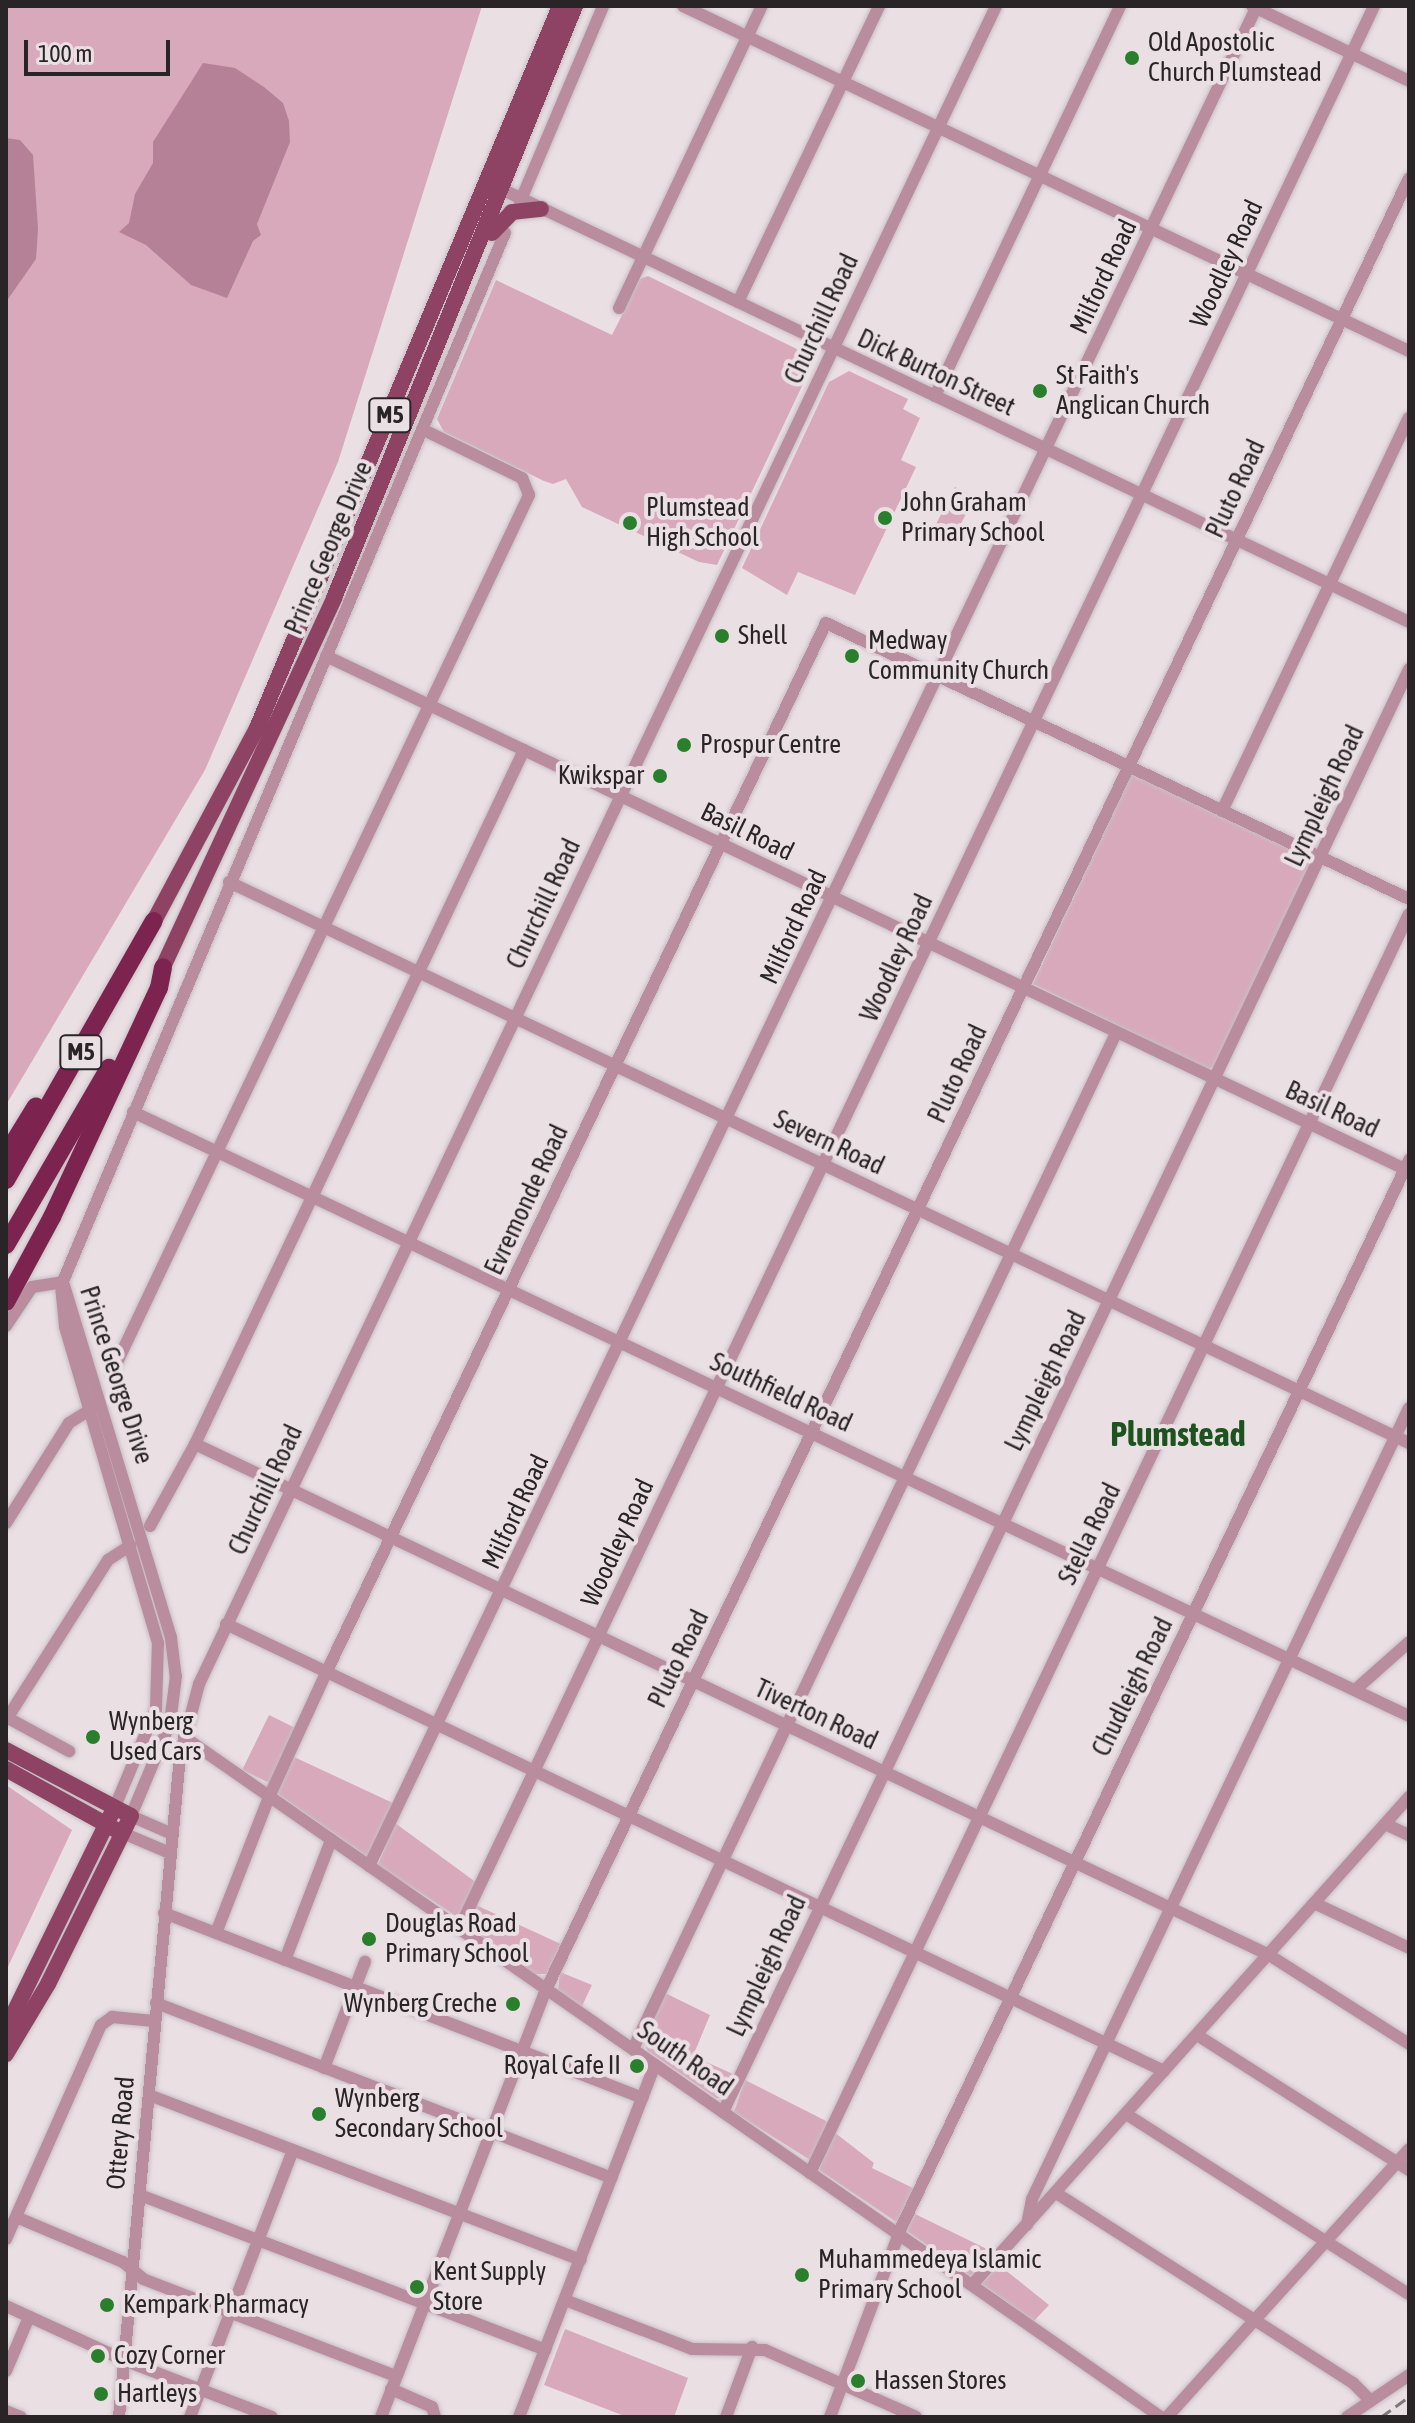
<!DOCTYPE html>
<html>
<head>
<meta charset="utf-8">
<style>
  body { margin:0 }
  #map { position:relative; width:1415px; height:2423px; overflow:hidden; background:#eae0e4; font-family:"Asap Condensed",sans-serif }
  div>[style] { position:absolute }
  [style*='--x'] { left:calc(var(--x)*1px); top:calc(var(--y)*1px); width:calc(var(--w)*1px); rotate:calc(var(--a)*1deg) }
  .green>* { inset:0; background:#d8a9bb; transform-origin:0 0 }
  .water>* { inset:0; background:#b58196 }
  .roads { filter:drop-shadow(0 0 2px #c7bec2) drop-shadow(0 0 2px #c7bec2) }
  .minor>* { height:12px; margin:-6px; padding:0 6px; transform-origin:6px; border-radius:6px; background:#b98c9e }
  .major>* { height:16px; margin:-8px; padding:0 8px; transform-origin:8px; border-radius:8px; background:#8e4264 }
  .highway>* { height:18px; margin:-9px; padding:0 9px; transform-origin:9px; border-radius:9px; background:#7c2350 }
  .rail>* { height:3px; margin-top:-1.5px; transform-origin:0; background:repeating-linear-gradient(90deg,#7f787b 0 12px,transparent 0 18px) }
  .dots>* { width:22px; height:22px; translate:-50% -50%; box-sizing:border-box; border:4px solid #eae0e4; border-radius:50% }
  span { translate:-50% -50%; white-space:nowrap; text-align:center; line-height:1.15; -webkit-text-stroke:8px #eae0e4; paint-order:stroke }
  .shield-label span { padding:2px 6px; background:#eae0e4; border:2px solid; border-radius:6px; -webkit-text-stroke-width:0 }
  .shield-label { font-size:24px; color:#292527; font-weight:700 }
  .poi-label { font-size:26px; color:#292527 }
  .left { translate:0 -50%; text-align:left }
  .right { translate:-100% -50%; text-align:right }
  .street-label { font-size:26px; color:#292527 }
  .district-label { font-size:34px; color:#1d531f; font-weight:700 }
  .frame { position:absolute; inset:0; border:8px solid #292527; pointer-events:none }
  .scale { position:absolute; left:24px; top:40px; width:146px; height:36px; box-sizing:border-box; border:4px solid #292527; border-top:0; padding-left:10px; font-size:24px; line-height:28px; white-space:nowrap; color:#292527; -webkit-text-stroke:6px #eae0e4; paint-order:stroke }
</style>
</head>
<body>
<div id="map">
  <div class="green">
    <i style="clip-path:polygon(6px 6px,482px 6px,338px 462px,205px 770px,6px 1105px)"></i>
    <i style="clip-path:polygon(648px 276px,807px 354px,812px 365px,717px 565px,699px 562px,582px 507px,566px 479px,553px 484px,544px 481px,444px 432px,437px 419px,496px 280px,612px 335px,640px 279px)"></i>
    <i style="clip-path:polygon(849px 371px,908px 399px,903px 409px,920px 418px,901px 460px,916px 467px,855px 595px,798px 572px,787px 595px,742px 568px,829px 382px)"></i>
    <i style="left:955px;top:487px;width:22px;height:41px;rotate:27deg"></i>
    <i style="clip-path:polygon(1133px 770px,1315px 857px,1214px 1066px,1208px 1069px,1033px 984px)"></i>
    <i style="left:269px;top:1715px;width:30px;height:61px;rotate:26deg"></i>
    <i style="clip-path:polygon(292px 1756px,395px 1804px,368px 1857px,275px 1792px)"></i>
    <i style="clip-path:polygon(6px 1785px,72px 1830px,6px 1971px)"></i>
    <i style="clip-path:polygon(395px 1823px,477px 1883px,459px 1918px,378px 1865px)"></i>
    <i style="clip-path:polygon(476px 1905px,563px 1945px,549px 1974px,535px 1974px,469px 1928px)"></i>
    <i style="clip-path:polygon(560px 1972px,592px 1985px,582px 2006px,558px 1990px)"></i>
    <i style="clip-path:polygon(665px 1993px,710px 2015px,693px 2056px,735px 2075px,724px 2098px,716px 2098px,648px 2051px,642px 2040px)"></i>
    <i style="clip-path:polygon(745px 2080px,830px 2123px,810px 2160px,734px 2112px)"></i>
    <i style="clip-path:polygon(834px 2132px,874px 2163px,872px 2168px,915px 2189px,898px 2223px,819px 2170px)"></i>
    <i style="clip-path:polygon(913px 2213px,993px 2252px,971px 2276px,907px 2231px)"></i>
    <i style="clip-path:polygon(999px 2265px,1049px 2305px,1034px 2321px,982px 2284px)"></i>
    <i style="clip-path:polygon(565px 2329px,688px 2378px,674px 2417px,627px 2417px,544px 2385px)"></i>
  </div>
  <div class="water">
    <i style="clip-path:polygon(203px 63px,235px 68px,264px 87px,283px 103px,289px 121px,290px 142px,257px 224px,261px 235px,253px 241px,227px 298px,191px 285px,146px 245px,119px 232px,129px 223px,135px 194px,153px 163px,153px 142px)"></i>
    <i style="clip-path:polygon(6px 138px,20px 140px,33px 155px,38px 229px,36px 259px,6px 302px)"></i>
  </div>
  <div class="roads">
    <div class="minor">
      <i style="--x:683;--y:6;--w:804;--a:25.42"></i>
      <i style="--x:1252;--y:6;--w:174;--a:25.5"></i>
      <i style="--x:495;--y:186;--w:1013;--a:25.5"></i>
      <i style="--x:520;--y:202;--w:213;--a:-67"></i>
      <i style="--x:738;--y:302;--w:328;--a:-64.5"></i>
      <i style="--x:619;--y:308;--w:334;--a:-64.7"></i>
      <i style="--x:935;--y:396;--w:432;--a:-64.6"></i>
      <i style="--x:326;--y:656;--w:1199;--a:25.43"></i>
      <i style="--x:1222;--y:811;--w:435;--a:-64.6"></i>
      <i style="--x:229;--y:882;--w:1307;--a:25.43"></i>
      <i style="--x:133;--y:1112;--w:1412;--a:25.33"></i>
      <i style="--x:63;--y:1282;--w:372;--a:73.1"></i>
      <i style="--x:171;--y:1638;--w:38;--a:83"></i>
      <i style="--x:176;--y:1676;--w:47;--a:97.3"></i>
      <i style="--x:170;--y:1723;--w:101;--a:112.8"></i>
      <i style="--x:131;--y:1816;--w:45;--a:23.7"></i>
      <i style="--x:6;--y:1326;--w:47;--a:-56.3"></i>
      <i style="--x:32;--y:1287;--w:31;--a:-9"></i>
      <i style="--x:112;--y:1373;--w:972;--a:-64.59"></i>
      <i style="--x:529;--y:495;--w:18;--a:-112"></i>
      <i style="--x:522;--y:478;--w:111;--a:-153.9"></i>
      <i style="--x:195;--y:1444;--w:1189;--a:25.44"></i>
      <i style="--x:1269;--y:1955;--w:166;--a:32.4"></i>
      <i style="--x:6;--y:1523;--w:118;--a:-57.8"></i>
      <i style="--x:69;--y:1423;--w:25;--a:-32"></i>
      <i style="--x:150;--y:1526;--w:94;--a:-61.2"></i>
      <i style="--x:195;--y:1444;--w:768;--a:-64.64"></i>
      <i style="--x:226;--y:1624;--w:1039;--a:25.48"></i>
      <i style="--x:1355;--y:1690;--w:72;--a:-41.6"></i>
      <i style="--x:6;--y:1717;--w:72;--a:28.4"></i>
      <i style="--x:8;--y:1717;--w:186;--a:-57.5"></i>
      <i style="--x:108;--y:1560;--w:27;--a:-33"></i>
      <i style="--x:184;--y:1737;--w:1190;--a:34.84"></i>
      <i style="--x:114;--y:1809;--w:108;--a:-67.2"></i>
      <i style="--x:156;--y:1709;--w:66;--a:-88.3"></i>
      <i style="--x:158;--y:1643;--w:330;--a:-106.4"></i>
      <i style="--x:65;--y:1326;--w:40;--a:-95.7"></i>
      <i style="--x:61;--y:1286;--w:1143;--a:-67.14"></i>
      <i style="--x:1385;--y:1824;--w:26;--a:25"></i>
      <i style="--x:123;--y:1833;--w:51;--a:23.1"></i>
      <i style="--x:369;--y:1866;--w:2061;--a:-64.48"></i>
      <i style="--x:1314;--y:1903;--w:105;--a:25.3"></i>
      <i style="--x:164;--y:1913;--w:513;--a:21.12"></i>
      <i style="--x:459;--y:1929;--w:2130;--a:-64.55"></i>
      <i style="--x:216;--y:1933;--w:146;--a:-68.7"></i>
      <i style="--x:269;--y:1797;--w:136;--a:-65.3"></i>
      <i style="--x:326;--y:1673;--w:1163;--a:-64.54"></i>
      <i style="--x:826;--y:623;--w:645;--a:25.33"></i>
      <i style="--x:285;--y:1960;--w:129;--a:-69"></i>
      <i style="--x:156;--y:2003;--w:488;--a:21"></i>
      <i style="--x:1197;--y:2035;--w:251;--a:32.5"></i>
      <i style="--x:633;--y:2049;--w:1125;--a:-64.57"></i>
      <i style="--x:324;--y:2068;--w:114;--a:-68.9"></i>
      <i style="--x:149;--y:2095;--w:462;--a:20.9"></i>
      <i style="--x:723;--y:2112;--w:1598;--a:-64.57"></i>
      <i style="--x:1126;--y:2114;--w:335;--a:32.5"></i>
      <i style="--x:810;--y:2173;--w:1394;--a:-64.56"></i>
      <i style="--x:1056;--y:2193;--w:353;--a:32.6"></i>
      <i style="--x:1353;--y:2383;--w:25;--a:45"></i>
      <i style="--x:140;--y:2195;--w:434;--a:20.9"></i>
      <i style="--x:16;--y:2217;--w:116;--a:22.8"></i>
      <i style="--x:123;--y:2262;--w:26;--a:40"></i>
      <i style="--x:143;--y:2279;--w:271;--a:21"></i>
      <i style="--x:1027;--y:2225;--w:26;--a:-79"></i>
      <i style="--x:1032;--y:2199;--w:876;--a:-64.52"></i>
      <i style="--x:6;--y:2239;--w:234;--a:-66.1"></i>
      <i style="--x:101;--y:2025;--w:14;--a:-36"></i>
      <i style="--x:112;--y:2017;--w:42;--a:5.4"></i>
      <i style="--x:972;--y:2285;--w:655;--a:-48.16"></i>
      <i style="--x:565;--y:2300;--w:136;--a:21.1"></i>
      <i style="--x:692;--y:2349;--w:73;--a:0.8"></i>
      <i style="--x:765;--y:2350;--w:165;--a:23.9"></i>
      <i style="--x:6;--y:2306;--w:132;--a:24.6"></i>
      <i style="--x:126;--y:2361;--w:156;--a:21"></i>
      <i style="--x:6;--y:2371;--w:59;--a:-66.9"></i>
      <i style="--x:391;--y:2389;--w:45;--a:23.7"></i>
      <i style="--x:432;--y:2407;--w:10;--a:73"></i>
      <i style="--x:6;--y:2411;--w:16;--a:22"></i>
      <i style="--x:119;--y:2417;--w:664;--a:-84.73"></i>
      <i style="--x:180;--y:1756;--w:74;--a:-75.2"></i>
      <i style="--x:199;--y:1684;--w:1858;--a:-64.59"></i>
      <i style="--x:190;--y:2417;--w:286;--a:-68.9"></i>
      <i style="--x:381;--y:2417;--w:453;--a:-68.9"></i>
      <i style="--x:544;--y:1994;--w:2011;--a:-64.53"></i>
      <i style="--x:519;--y:2417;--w:377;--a:-68.9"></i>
      <i style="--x:726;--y:2417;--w:75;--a:-69.6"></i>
      <i style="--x:830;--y:2417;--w:202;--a:-69.4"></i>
      <i style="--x:901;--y:2228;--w:1183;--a:-64.56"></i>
      <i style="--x:1167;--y:2417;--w:361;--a:-47.9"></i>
      <i style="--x:1347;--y:2417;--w:75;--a:-34.1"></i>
    </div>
    <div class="major">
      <i style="--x:492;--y:233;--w:29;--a:-46"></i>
      <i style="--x:512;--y:212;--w:29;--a:-6"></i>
      <i style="--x:154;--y:921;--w:219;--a:-61.9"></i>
      <i style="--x:257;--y:728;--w:783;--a:-67.23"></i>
      <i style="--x:163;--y:967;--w:407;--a:-65.1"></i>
      <i style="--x:334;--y:598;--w:639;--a:-67.85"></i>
      <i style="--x:6;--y:1750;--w:141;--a:27.8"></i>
      <i style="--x:131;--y:1816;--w:187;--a:116.3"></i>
      <i style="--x:48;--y:1984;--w:82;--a:121"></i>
      <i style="--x:6;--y:1769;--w:126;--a:29"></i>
      <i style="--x:6;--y:2029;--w:245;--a:-63.9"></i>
    </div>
    <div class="highway">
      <i style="--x:6;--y:1155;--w:57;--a:-58.5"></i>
      <i style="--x:6;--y:1180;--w:298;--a:-60.3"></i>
      <i style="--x:6;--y:1245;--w:205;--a:-59.8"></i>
      <i style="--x:6;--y:1302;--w:97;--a:-61.6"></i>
      <i style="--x:52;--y:1217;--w:253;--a:-65"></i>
      <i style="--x:159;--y:988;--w:21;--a:-79"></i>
    </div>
  </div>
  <div class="rail">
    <i style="--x:1381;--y:2417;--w:34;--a:-36"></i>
  </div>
  <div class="dots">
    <i style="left:1132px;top:58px;background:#2a7f2d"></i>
    <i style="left:1040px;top:391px;background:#2a7f2d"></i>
    <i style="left:885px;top:518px;background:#2a7f2d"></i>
    <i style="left:630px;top:523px;background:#2a7f2d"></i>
    <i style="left:722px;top:636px;background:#2a7f2d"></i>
    <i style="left:852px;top:656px;background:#2a7f2d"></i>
    <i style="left:684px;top:745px;background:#2a7f2d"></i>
    <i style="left:660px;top:776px;background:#2a7f2d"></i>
    <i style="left:93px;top:1737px;background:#2a7f2d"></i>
    <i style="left:369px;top:1939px;background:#2a7f2d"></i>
    <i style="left:513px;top:2004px;background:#2a7f2d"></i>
    <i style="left:637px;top:2066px;background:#2a7f2d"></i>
    <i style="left:319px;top:2114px;background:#2a7f2d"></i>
    <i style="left:802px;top:2275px;background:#2a7f2d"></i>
    <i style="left:417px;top:2287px;background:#2a7f2d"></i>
    <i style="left:107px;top:2305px;background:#2a7f2d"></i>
    <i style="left:98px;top:2356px;background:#2a7f2d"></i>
    <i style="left:858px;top:2381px;background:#2a7f2d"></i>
    <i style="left:101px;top:2394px;background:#2a7f2d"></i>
  </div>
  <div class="shield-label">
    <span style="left:390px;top:415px">M5</span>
    <span style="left:81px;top:1052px">M5</span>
  </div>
  <div class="poi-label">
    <span class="left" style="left:1148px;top:58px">Old Apostolic<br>Church Plumstead</span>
    <span class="left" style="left:1056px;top:391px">St Faith's<br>Anglican Church</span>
    <span class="left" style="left:901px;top:518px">John Graham<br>Primary School</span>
    <span class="left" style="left:646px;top:523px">Plumstead<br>High School</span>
    <span class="left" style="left:738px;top:636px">Shell</span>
    <span class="left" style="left:868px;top:656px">Medway<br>Community Church</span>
    <span class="left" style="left:700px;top:745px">Prospur Centre</span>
    <span class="right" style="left:644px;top:776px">Kwikspar</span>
    <span class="left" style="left:109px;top:1737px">Wynberg<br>Used Cars</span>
    <span class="left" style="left:385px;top:1939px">Douglas Road<br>Primary School</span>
    <span class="right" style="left:497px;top:2004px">Wynberg Creche</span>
    <span class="right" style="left:621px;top:2066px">Royal Cafe II</span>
    <span class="left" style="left:335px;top:2114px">Wynberg<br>Secondary School</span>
    <span class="left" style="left:818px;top:2275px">Muhammedeya Islamic<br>Primary School</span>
    <span class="left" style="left:433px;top:2287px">Kent Supply<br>Store</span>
    <span class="left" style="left:123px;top:2305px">Kempark Pharmacy</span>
    <span class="left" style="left:114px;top:2356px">Cozy Corner</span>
    <span class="left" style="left:874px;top:2381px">Hassen Stores</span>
    <span class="left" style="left:117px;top:2394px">Hartleys</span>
  </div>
  <div class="street-label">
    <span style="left:1227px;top:264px;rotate:-65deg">Woodley Road</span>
    <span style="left:1104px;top:277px;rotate:-65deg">Milford Road</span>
    <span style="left:822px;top:319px;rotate:-65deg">Churchill Road</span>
    <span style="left:936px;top:373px;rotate:25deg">Dick Burton Street</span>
    <span style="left:1236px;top:489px;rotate:-65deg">Pluto Road</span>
    <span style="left:329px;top:548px;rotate:-67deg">Prince George Drive</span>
    <span style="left:1325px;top:796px;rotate:-65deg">Lympleigh Road</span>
    <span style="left:747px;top:832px;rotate:26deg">Basil Road</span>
    <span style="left:544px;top:904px;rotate:-65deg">Churchill Road</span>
    <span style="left:794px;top:927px;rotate:-65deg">Milford Road</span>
    <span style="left:897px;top:958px;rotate:-65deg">Woodley Road</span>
    <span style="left:958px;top:1074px;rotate:-65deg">Pluto Road</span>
    <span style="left:1332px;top:1110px;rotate:25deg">Basil Road</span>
    <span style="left:829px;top:1143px;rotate:25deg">Severn Road</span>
    <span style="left:527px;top:1200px;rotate:-65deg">Evremonde Road</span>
    <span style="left:116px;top:1375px;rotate:72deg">Prince George Drive</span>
    <span style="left:1046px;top:1381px;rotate:-64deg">Lympleigh Road</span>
    <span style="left:781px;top:1393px;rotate:25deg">Southfield Road</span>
    <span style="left:266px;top:1490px;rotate:-65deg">Churchill Road</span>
    <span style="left:516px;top:1512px;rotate:-65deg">Milford Road</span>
    <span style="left:1090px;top:1534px;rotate:-64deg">Stella Road</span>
    <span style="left:618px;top:1543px;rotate:-65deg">Woodley Road</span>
    <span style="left:679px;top:1659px;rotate:-64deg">Pluto Road</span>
    <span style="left:1133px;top:1687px;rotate:-64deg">Chudleigh Road</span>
    <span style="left:816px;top:1715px;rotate:25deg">Tiverton Road</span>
    <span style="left:767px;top:1966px;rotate:-65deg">Lympleigh Road</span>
    <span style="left:685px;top:2059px;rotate:35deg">South Road</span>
    <span style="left:121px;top:2133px;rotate:-85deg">Ottery Road</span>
  </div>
  <div class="district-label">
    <span style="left:1178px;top:1434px">Plumstead</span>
  </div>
  <div class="frame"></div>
  <div class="scale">100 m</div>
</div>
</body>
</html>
